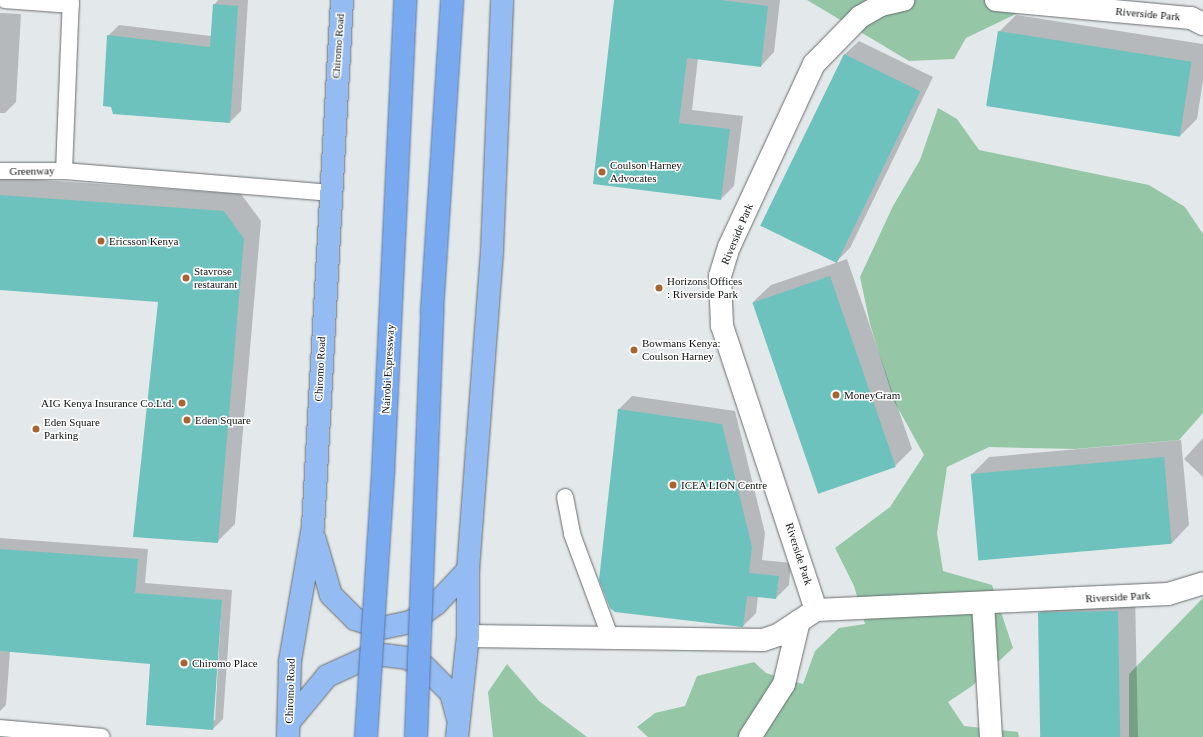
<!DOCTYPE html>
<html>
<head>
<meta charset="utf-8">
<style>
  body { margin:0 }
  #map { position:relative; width:1203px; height:737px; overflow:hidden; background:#e3e8ea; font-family:Georgia,serif }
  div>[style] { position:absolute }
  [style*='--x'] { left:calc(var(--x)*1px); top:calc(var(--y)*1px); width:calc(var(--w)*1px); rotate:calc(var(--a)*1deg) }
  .green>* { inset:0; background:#95c7a7 }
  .shadow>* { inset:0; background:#0003 }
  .building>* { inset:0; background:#6dc2bd; transform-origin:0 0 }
  .roads { filter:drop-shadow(0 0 1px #696d6f) drop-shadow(0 0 1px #696d6f) }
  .service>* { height:16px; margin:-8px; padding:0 8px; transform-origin:8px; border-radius:8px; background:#fff }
  .minor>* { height:22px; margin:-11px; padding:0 11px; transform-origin:11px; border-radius:11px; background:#fff }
  .trunk>* { height:22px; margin:-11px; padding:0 11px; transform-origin:11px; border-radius:11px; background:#94bbf2 }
  .bridges { filter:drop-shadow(0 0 1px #5474a1) drop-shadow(0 0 1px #5474a1) }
  .motorway-bridge>* { height:22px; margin:-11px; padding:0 11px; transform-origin:11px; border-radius:11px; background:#79aaef }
  .dots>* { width:11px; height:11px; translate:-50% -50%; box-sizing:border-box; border:2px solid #fff; border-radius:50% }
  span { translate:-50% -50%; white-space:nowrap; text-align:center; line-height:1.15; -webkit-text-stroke:3px #fff; paint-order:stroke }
  .street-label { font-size:11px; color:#0f1111 }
  .poi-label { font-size:11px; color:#0f1111 }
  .left { translate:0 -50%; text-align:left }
  .right { translate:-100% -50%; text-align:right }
</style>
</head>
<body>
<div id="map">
  <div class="green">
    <i style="clip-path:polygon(807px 0,1045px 0,966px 38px,954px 59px,909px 61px)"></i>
    <i style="clip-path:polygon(938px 108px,957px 119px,979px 150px,1149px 185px,1185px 207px,1203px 234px,1203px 413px,1179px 440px,1075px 449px,989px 447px,947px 467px,937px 533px,943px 571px,992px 585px,1013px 648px,972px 686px,948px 702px,964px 726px,1018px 732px,1019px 737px,648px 737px,637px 727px,655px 713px,685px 706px,697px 676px,754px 662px,766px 673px,803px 684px,815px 651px,839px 628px,865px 624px,854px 586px,835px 548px,890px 507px,924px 455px,894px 401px,870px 324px,860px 277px,893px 206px,920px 160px)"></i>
    <i style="clip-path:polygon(1203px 598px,1203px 737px,1129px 737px,1129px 674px)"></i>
    <i style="clip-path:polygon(507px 664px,539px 701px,587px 737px,493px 737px,488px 692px)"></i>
  </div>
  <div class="shadow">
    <i style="clip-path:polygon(218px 0,248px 0,241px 111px,230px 122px,108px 36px,119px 25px,211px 36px,214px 5px)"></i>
    <i style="clip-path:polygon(615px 0,780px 0,774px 52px,761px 66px,698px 58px,692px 110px,743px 116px,734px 186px,721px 199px,594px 183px)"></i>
    <i style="clip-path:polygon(0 13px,21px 14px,16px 102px,5px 113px,0 113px)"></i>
    <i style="clip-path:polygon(1016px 15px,1203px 44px,1203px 81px,1197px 119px,1180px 136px,999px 32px)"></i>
    <i style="clip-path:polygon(859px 41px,933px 77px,850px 248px,837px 261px,763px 225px,845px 54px)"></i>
    <i style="clip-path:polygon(0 177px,241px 194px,261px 221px,235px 524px,217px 542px,159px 301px,0 289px)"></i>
    <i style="clip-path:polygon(847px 259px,912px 449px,895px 466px,753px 302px,771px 285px)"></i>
    <i style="clip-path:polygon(632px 396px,735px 411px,765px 533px,762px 560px,791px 563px,789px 585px,776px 598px,758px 596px,756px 613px,743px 626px,600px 580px,619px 409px)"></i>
    <i style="clip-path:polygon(1203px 438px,1203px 477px,1184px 459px)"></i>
    <i style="clip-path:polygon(1181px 440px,1189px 525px,1172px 543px,972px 474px,989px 457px)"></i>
    <i style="clip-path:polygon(evenodd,0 538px,148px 549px,145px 583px,232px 590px,223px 719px,213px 729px,151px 663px,10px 651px,6px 705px,0 711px,0 538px,222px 595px,215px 720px,213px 720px,222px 595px)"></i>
    <i style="clip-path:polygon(1135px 594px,1138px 737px,1042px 737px,1039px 613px,1056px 596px)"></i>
  </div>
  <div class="building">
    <i style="clip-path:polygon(614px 0,721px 0,768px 6px,761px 67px,687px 58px,679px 123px,730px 129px,721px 200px,593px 184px)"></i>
    <i style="clip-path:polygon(213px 4px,238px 6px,230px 123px,113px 114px,111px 107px,103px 106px,107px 35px,210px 47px)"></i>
    <i style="left:998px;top:31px;width:196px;height:76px;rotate:9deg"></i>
    <i style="left:844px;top:54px;width:85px;height:191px;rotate:26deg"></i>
    <i style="clip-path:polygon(0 195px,224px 211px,244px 239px,218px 543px,133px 537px,158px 302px,0 290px)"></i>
    <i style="left:830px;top:276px;width:202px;height:82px;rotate:71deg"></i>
    <i style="clip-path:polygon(618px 409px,722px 424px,752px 547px,749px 573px,779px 576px,776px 599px,747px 596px,743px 627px,615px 612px,610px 608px,599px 580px)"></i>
    <i style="left:1164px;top:457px;width:87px;height:194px;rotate:85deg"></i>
    <i style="clip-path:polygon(0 549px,138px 559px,135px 593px,222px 600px,213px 730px,146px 725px,150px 664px,0 651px)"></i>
    <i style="left:1118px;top:611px;width:126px;height:80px;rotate:89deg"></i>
  </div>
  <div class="roads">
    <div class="service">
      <i style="--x:5;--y:0;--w:66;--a:4.3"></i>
      <i style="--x:0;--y:171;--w:64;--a:0"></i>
      <i style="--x:64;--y:171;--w:266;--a:4.7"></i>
      <i style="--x:64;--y:171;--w:171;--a:-87.7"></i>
      <i style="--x:565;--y:497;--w:38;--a:79"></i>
      <i style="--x:572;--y:534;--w:109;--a:69.6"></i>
      <i style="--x:0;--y:728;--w:102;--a:5"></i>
    </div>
    <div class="minor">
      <i style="--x:996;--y:0;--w:196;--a:5.3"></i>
      <i style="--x:1191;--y:18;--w:13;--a:27"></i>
      <i style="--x:983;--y:603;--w:134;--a:86.6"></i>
      <i style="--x:816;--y:610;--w:299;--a:-108.3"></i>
      <i style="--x:722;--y:326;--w:50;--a:-92.3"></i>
      <i style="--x:720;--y:276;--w:30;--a:-73"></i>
      <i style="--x:729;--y:247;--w:202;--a:-65.1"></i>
      <i style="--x:814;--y:64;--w:66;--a:-45.6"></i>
      <i style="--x:860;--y:17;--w:24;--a:-30"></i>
      <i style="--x:881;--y:5;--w:23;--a:-13"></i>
      <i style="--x:468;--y:636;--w:295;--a:0.8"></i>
      <i style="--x:763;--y:640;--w:16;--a:-18"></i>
      <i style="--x:778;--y:635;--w:45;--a:-33.3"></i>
      <i style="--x:816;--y:610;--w:352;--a:-2.6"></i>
      <i style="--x:1168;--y:594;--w:37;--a:-17"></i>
      <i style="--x:750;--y:737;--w:63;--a:-57.3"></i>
      <i style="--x:784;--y:684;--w:65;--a:-76.6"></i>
    </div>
    <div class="trunk">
      <i style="--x:315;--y:540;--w:57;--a:73.8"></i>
      <i style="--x:331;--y:595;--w:34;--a:45"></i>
      <i style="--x:355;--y:619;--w:28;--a:18"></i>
      <i style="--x:382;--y:628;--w:30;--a:-12"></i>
      <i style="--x:411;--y:622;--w:31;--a:-36"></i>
      <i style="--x:436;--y:604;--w:47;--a:-46.7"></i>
      <i style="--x:289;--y:722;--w:60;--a:-50.4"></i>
      <i style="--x:327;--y:676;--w:53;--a:-24.6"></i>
      <i style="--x:375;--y:654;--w:32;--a:7"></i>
      <i style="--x:407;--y:658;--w:20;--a:27"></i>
      <i style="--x:425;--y:667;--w:37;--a:45"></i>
      <i style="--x:451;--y:693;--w:24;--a:75"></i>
      <i style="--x:288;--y:737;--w:76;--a:-88.5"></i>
      <i style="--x:290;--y:661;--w:136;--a:-80.3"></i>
      <i style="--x:313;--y:527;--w:528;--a:-86.85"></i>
      <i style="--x:457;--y:737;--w:102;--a:-83.8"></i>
      <i style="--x:468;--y:636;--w:66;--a:-90"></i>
      <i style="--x:468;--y:570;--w:319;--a:-85.7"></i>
      <i style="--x:492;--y:252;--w:252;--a:-87.7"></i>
    </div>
  </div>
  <div class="bridges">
    <div class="motorway-bridge">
      <i style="--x:366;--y:737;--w:265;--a:-86.3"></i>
      <i style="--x:383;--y:473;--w:474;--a:-87.3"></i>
      <i style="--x:416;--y:737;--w:426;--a:-87.8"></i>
      <i style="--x:432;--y:311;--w:312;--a:-86.3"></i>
    </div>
  </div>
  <div class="dots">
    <i style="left:602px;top:172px;background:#a86532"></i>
    <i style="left:101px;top:241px;background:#a86532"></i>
    <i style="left:186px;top:278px;background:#a86532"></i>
    <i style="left:659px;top:288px;background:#a86532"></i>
    <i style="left:634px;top:350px;background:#a86532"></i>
    <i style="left:836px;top:395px;background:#a86532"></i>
    <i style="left:182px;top:403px;background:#a86532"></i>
    <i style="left:187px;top:420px;background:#a86532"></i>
    <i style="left:36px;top:429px;background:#a86532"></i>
    <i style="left:673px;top:485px;background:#a86532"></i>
    <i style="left:184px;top:663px;background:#a86532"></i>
  </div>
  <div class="street-label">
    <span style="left:1148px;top:14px;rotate:5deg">Riverside Park</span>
    <span style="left:338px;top:46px;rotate:-86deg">Chiromo Road</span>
    <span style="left:32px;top:171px;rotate:-1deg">Greenway</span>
    <span style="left:737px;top:234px;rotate:-67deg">Riverside Park</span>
    <span style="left:320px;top:369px;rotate:-87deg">Chiromo Road</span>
    <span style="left:388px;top:369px;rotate:-87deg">Nairobi Expressway</span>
    <span style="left:799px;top:554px;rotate:72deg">Riverside Park</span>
    <span style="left:1118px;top:597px;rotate:-3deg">Riverside Park</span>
    <span style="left:290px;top:691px;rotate:-88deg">Chiromo Road</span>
  </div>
  <div class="poi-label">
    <span class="left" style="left:610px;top:172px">Coulson Harney<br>Advocates</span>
    <span class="left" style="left:109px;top:241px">Ericsson Kenya</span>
    <span class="left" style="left:194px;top:278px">Stavrose<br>restaurant</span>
    <span class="left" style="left:667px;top:288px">Horizons Offices<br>: Riverside Park</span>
    <span class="left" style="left:642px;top:350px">Bowmans Kenya:<br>Coulson Harney</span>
    <span class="left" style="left:844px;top:395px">MoneyGram</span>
    <span class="right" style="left:174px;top:403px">AIG Kenya Insurance Co.Ltd.</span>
    <span class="left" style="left:195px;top:420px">Eden Square</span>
    <span class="left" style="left:44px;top:429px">Eden Square<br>Parking</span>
    <span class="left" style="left:681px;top:485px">ICEA LION Centre</span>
    <span class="left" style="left:192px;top:663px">Chiromo Place</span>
  </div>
</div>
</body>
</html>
